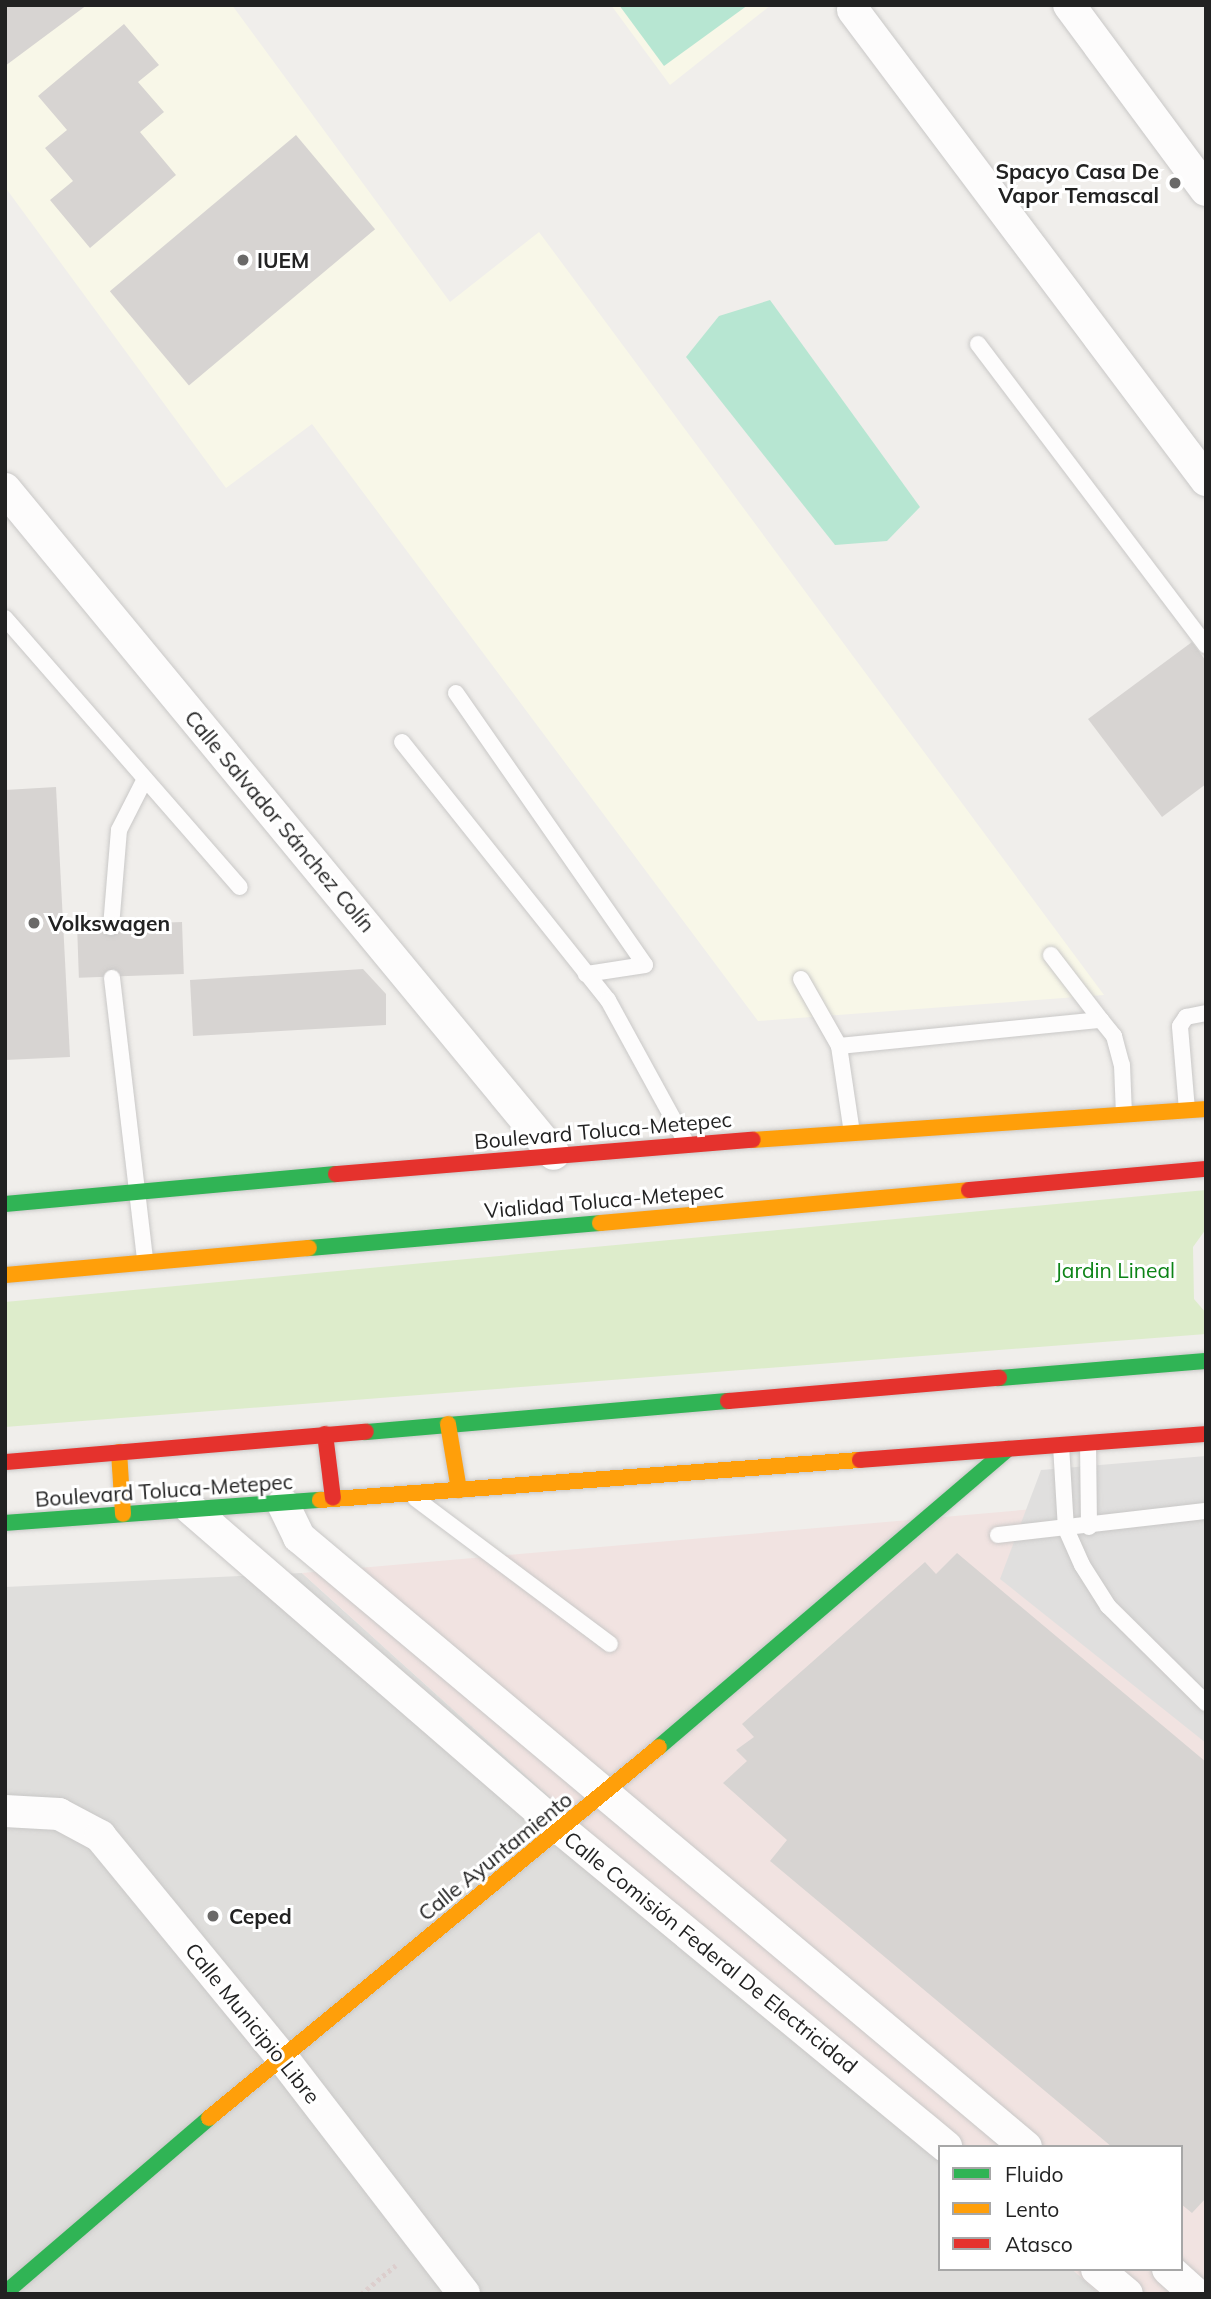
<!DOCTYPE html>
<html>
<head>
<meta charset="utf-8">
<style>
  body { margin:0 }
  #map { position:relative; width:1211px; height:2299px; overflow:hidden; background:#f0eeeb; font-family:Mulish,sans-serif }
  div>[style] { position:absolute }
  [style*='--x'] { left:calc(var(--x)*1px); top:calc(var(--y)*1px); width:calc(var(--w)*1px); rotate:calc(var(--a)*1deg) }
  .residential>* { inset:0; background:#dfdedc }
  .commercial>* { inset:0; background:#f1e3e1 }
  .education>* { inset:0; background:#f8f7e8 }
  .grass>* { inset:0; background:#ddeccb }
  .pitch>* { inset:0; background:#b7e6d2 }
  .parking>* { inset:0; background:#e0dfde }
  .building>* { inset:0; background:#d7d4d2; transform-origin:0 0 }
  .path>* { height:4.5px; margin-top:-2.25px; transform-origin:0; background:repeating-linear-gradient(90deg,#dccecd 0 3.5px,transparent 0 7px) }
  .roads { filter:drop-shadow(0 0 2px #c9c8c7) drop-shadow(0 0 2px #c9c8c7) }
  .lane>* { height:16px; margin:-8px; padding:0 8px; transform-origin:8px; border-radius:8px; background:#fdfcfc }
  .street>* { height:32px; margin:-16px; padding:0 16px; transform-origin:16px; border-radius:16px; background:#fdfcfc }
  .fast>* { height:16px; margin:-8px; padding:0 8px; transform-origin:8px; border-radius:8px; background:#30b455 }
  .slow>* { height:16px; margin:-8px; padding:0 8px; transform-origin:8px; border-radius:8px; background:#ff9f0a }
  .jam>* { height:16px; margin:-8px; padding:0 8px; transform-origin:8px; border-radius:8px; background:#e5322d }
  .dots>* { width:19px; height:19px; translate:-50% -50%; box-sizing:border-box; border:4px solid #fff; border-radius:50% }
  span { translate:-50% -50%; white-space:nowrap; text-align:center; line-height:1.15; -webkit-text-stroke:6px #fff; paint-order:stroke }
  .poi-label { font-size:21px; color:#222; font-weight:700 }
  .right { translate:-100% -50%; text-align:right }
  .left { translate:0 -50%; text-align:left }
  .street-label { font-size:21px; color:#222 }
  .park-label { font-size:21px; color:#0c8416 }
  .frame { position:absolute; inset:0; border:7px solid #222; pointer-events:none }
  .legend { position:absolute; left:938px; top:2145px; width:245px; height:126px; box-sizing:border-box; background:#fff; border:2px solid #a7a7a7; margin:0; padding:9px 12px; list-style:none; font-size:21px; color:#222 }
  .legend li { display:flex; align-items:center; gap:14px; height:35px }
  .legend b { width:35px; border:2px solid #a7a7a7 }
</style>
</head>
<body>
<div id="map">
  <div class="residential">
    <i style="clip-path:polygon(302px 1573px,940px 2150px,940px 2269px,1072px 2269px,1099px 2294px,5px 2294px,5px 1587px)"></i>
  </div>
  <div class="commercial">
    <i style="clip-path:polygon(1206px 1494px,1206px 2294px,1099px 2294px,1072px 2269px,1181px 2269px,1181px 2147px,940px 2150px,302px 1573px)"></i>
  </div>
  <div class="education">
    <i style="clip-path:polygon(5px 5px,232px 5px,450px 302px,539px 232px,1104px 995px,758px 1021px,312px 424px,226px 488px,5px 187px)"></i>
    <i style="clip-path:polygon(611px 5px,771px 5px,670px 85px)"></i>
  </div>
  <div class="grass">
    <i style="clip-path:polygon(1206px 1190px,1206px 1229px,1193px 1247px,1194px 1299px,1206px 1313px,1206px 1334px,5px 1427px,5px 1302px)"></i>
  </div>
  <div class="pitch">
    <i style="clip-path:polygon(619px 5px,748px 5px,664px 66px)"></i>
    <i style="clip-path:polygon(770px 300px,920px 507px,887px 541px,835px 545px,686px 357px,719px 316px)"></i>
  </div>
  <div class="parking">
    <i style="clip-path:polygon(1206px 1456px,1206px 1743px,1000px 1579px,1041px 1470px)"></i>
  </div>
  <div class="building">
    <i style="clip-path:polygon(5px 5px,87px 5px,5px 66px)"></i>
    <i style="clip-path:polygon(124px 24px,159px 65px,138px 82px,164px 112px,140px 132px,176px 175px,90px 248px,50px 200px,73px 181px,45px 148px,67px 130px,38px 96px)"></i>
    <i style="left:296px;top:135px;width:123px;height:243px;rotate:50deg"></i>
    <i style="clip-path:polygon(1192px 642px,1206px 661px,1206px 784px,1162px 817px,1088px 719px)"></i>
    <i style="clip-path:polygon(56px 787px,70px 1057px,5px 1060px,5px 790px)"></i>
    <i style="left:182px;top:922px;width:52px;height:105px;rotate:88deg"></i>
    <i style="clip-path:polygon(363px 969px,386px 994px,386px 1025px,193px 1036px,190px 980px)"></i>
    <i style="clip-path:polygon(957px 1553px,1206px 1762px,1206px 2198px,1192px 2213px,1181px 2204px,1181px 2147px,1112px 2147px,770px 1861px,787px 1840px,723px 1783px,747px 1761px,736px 1750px,754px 1737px,742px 1724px,925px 1562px,936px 1574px)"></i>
  </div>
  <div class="path">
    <i style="--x:361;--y:2294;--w:45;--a:-39.6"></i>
  </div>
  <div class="roads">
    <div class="lane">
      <i style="--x:978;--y:344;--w:378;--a:52.9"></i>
      <i style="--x:5;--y:618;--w:357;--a:48.9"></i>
      <i style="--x:456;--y:693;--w:331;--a:55.2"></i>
      <i style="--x:645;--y:965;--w:60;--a:171.3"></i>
      <i style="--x:402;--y:742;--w:330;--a:51.4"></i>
      <i style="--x:608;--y:1000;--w:164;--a:61.3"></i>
      <i style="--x:111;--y:927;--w:97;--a:-85.3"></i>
      <i style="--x:119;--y:830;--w:57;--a:-63"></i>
      <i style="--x:1051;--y:955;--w:82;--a:52.4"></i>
      <i style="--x:112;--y:978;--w:285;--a:83.3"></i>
      <i style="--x:801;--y:979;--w:77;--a:60.4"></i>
      <i style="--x:1187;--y:1110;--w:84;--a:-94.8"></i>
      <i style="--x:1180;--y:1026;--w:11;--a:-56"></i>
      <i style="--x:1186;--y:1017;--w:20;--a:-11"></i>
      <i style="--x:852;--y:1133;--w:88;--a:-98.5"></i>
      <i style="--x:839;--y:1046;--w:263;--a:-5.7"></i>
      <i style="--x:1101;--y:1020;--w:21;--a:51"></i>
      <i style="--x:1114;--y:1036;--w:30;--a:75"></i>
      <i style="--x:1122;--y:1065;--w:49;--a:87.7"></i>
      <i style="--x:1088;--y:1443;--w:84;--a:89.3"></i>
      <i style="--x:1061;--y:1445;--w:84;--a:86.6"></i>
      <i style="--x:1066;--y:1529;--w:39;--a:66"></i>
      <i style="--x:1082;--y:1565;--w:49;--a:57.6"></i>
      <i style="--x:1108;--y:1606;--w:138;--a:44.7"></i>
      <i style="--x:416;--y:1499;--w:242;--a:36.8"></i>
      <i style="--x:998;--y:1535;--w:209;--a:-6.6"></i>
    </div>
    <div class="street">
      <i style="--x:1069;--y:5;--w:230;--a:53.5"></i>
      <i style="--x:853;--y:10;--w:588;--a:53.09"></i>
      <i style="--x:5;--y:489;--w:862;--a:50.46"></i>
      <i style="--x:283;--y:1504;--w:37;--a:64"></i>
      <i style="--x:299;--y:1537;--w:949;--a:40"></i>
      <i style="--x:191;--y:1509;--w:491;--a:40.9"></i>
      <i style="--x:562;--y:1830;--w:498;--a:39.5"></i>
      <i style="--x:5;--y:1811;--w:54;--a:3.2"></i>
      <i style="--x:59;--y:1814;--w:47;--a:28.2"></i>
      <i style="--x:100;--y:1836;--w:285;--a:50.6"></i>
      <i style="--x:281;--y:2056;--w:300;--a:52.4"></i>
      <i style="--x:1097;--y:2269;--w:39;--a:40"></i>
      <i style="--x:1168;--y:2269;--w:38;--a:42"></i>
    </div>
    <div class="fast">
      <i style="--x:5;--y:1204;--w:332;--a:-5.2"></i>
      <i style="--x:309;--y:1248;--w:292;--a:-4.9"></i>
      <i style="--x:999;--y:1378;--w:208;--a:-4.7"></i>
      <i style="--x:366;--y:1432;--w:363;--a:-4.9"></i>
      <i style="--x:5;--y:1523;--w:316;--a:-4.2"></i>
      <i style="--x:659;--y:1747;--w:459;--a:-40.5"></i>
      <i style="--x:5;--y:2293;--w:269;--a:-40.6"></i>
    </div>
    <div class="slow">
      <i style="--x:753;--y:1140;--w:454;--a:-3.9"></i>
      <i style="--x:600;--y:1223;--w:370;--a:-5.1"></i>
      <i style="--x:5;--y:1275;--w:305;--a:-5.1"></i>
      <i style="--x:448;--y:1424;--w:67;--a:80.5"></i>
      <i style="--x:119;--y:1452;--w:62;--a:86.3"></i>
      <i style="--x:320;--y:1500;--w:541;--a:-4.24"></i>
      <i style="--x:209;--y:2118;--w:583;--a:-39.5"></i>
    </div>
    <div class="jam">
      <i style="--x:336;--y:1174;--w:418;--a:-4.7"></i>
      <i style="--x:969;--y:1190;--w:238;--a:-5.1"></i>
      <i style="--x:728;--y:1401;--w:272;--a:-4.9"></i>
      <i style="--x:325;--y:1434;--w:64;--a:82.9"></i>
      <i style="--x:860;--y:1460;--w:347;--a:-4.3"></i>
      <i style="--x:5;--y:1462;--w:362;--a:-4.8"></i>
    </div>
  </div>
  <div class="dots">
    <i style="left:1175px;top:183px;background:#6a6968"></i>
    <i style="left:243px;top:260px;background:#6a6968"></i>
    <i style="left:34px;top:923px;background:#6a6968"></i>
    <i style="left:213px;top:1916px;background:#6a6968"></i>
  </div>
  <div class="poi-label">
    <span class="right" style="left:1159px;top:183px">Spacyo Casa De<br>Vapor Temascal</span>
    <span class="left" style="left:257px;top:260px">IUEM</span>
    <span class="left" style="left:48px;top:923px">Volkswagen</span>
    <span class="left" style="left:229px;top:1916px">Ceped</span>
  </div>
  <div class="street-label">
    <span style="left:280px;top:821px;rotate:50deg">Calle Salvador Sánchez Colín</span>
    <span style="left:603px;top:1130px;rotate:-5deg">Boulevard Toluca-Metepec</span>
    <span style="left:604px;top:1200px;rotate:-5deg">Vialidad Toluca-Metepec</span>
    <span style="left:164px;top:1490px;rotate:-4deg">Boulevard Toluca-Metepec</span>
    <span style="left:495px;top:1856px;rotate:-39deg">Calle Ayuntamiento</span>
    <span style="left:711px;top:1952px;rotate:39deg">Calle Comisión Federal De Electricidad</span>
    <span style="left:253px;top:2023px;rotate:51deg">Calle Municipio Libre</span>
  </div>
  <div class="park-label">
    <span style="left:1115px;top:1270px">Jardin Lineal</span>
  </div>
  <div class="frame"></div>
  <ul class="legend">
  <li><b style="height:9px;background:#30b455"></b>Fluido</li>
  <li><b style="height:9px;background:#ff9f0a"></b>Lento</li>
  <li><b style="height:9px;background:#e5322d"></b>Atasco</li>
  </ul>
</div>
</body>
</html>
